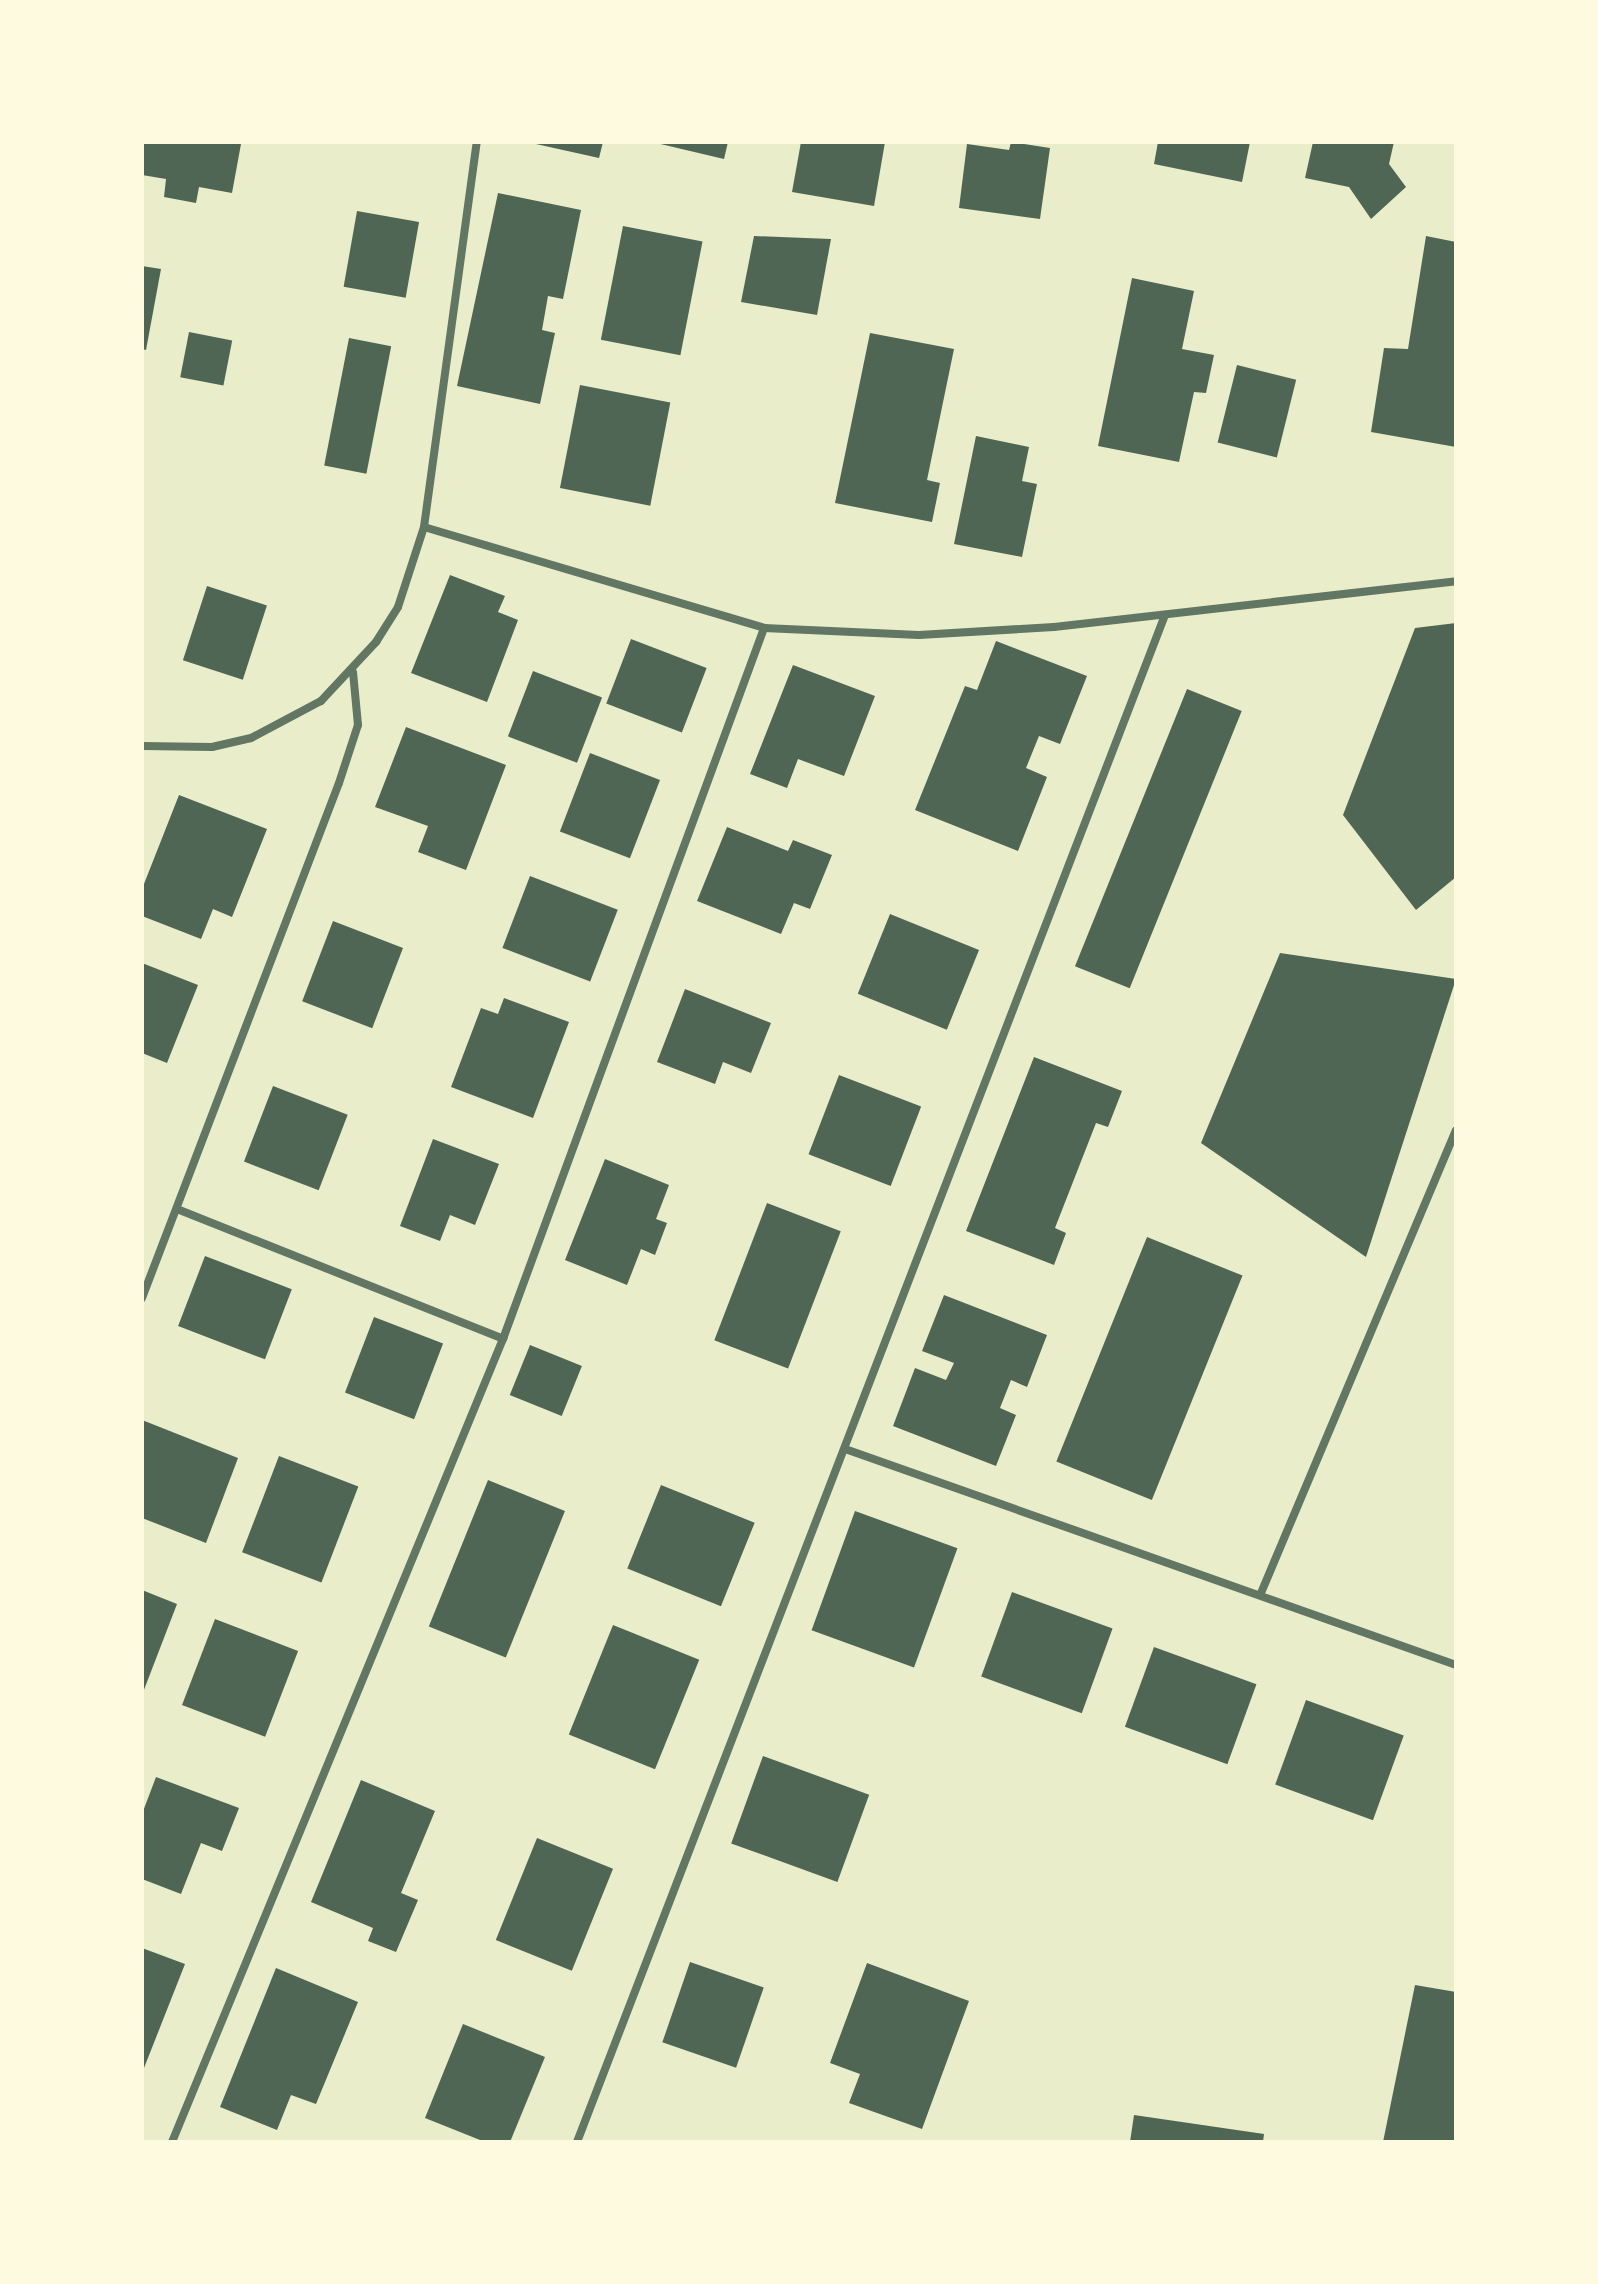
<!DOCTYPE html>
<html>
<head>
<meta charset="utf-8">
<style>
  body { margin:0 }
  #map { position:relative; width:1598px; height:2284px; overflow:hidden; background:#e9edc9; font-family:"Fira Sans",sans-serif }
  div>[style] { position:absolute }
  [style*='--x'] { left:calc(var(--x)*1px); top:calc(var(--y)*1px); width:calc(var(--w)*1px); rotate:calc(var(--a)*1deg) }
  .building>* { inset:0; background:#4f6655; transform-origin:0 0 }
  .minor>* { height:8px; margin:-4px; padding:0 4px; transform-origin:4px; border-radius:4px; background:#617663 }
  span { translate:-50% -50%; white-space:nowrap; text-align:center; line-height:1.15; -webkit-text-stroke:6px #fefae0; paint-order:stroke }
  .frame { position:absolute; inset:0; border:144px solid #fefae0; pointer-events:none }
</style>
</head>
<body>
<div id="map">
  <div class="building">
    <i style="clip-path:polygon(144px 142px,241px 144px,232px 193px,199px 187px,196px 203px,164px 197px,166px 179px,142px 175px)"></i>
    <i style="clip-path:polygon(527px 142px,603px 142px,599px 158px)"></i>
    <i style="clip-path:polygon(652px 142px,728px 142px,724px 159px)"></i>
    <i style="clip-path:polygon(801px 142px,885px 142px,874px 206px,792px 192px)"></i>
    <i style="clip-path:polygon(1011px 142px,1050px 148px,1040px 219px,959px 208px,967px 144px,1009px 150px)"></i>
    <i style="clip-path:polygon(1158px 142px,1250px 142px,1242px 182px,1154px 164px)"></i>
    <i style="clip-path:polygon(1313px 142px,1394px 142px,1389px 164px,1406px 187px,1371px 219px,1349px 187px,1305px 178px)"></i>
    <i style="clip-path:polygon(498px 193px,581px 210px,563px 299px,548px 296px,542px 330px,555px 333px,540px 404px,457px 386px)"></i>
    <i style="left:357px;top:211px;width:63px;height:77px;rotate:10deg"></i>
    <i style="left:623px;top:226px;width:81px;height:116px;rotate:11deg"></i>
    <i style="clip-path:polygon(754px 236px,831px 239px,817px 315px,741px 302px)"></i>
    <i style="clip-path:polygon(1426px 236px,1456px 242px,1456px 447px,1371px 432px,1384px 348px,1408px 349px)"></i>
    <i style="clip-path:polygon(142px 266px,161px 269px,146px 350px,142px 349px)"></i>
    <i style="clip-path:polygon(1132px 278px,1194px 291px,1182px 349px,1214px 355px,1206px 393px,1194px 392px,1179px 462px,1098px 446px)"></i>
    <i style="left:189px;top:332px;width:44px;height:46px;rotate:11deg"></i>
    <i style="clip-path:polygon(870px 333px,954px 349px,927px 480px,940px 483px,932px 522px,835px 503px)"></i>
    <i style="left:349px;top:338px;width:43px;height:130px;rotate:11deg"></i>
    <i style="left:1237px;top:365px;width:61px;height:80px;rotate:14deg"></i>
    <i style="left:580px;top:385px;width:92px;height:105px;rotate:11deg"></i>
    <i style="clip-path:polygon(976px 436px,1029px 447px,1022px 481px,1037px 484px,1022px 557px,954px 544px)"></i>
    <i style="clip-path:polygon(450px 575px,505px 596px,498px 612px,518px 620px,487px 702px,411px 673px)"></i>
    <i style="left:207px;top:586px;width:63px;height:78px;rotate:18deg"></i>
    <i style="clip-path:polygon(1456px 623px,1456px 877px,1416px 910px,1343px 815px,1415px 628px)"></i>
    <i style="left:631px;top:639px;width:81px;height:69px;rotate:21deg"></i>
    <i style="clip-path:polygon(996px 641px,1087px 676px,1060px 744px,1039px 736px,1026px 768px,1047px 777px,1018px 851px,915px 810px,965px 686px,977px 690px)"></i>
    <i style="clip-path:polygon(793px 665px,875px 696px,844px 776px,798px 759px,787px 788px,750px 774px)"></i>
    <i style="left:533px;top:671px;width:74px;height:70px;rotate:21deg"></i>
    <i style="left:1187px;top:689px;width:59px;height:299px;rotate:22deg"></i>
    <i style="clip-path:polygon(406px 727px,506px 765px,466px 870px,418px 852px,428px 826px,375px 807px)"></i>
    <i style="left:590px;top:753px;width:75px;height:84px;rotate:21deg"></i>
    <i style="clip-path:polygon(179px 795px,267px 829px,232px 917px,213px 909px,201px 939px,142px 916px,142px 889px)"></i>
    <i style="clip-path:polygon(727px 827px,788px 851px,793px 840px,832px 855px,810px 909px,794px 903px,781px 934px,697px 901px)"></i>
    <i style="left:530px;top:876px;width:94px;height:77px;rotate:21deg"></i>
    <i style="left:890px;top:914px;width:96px;height:86px;rotate:22deg"></i>
    <i style="left:333px;top:921px;width:75px;height:86px;rotate:21deg"></i>
    <i style="clip-path:polygon(1280px 953px,1456px 979px,1366px 1257px,1201px 1143px)"></i>
    <i style="clip-path:polygon(142px 963px,198px 985px,167px 1063px,142px 1053px)"></i>
    <i style="clip-path:polygon(685px 989px,771px 1023px,751px 1073px,723px 1062px,715px 1084px,657px 1062px)"></i>
    <i style="clip-path:polygon(504px 998px,569px 1022px,533px 1118px,451px 1087px,481px 1008px,498px 1014px)"></i>
    <i style="clip-path:polygon(1034px 1057px,1122px 1091px,1108px 1127px,1096px 1123px,1055px 1228px,1066px 1233px,1054px 1265px,966px 1231px)"></i>
    <i style="left:839px;top:1075px;width:88px;height:85px;rotate:21deg"></i>
    <i style="left:273px;top:1086px;width:80px;height:81px;rotate:21deg"></i>
    <i style="clip-path:polygon(433px 1139px,499px 1164px,475px 1225px,450px 1215px,440px 1241px,400px 1226px)"></i>
    <i style="clip-path:polygon(605px 1159px,669px 1185px,656px 1219px,667px 1223px,655px 1255px,641px 1249px,627px 1285px,565px 1260px)"></i>
    <i style="left:767px;top:1203px;width:79px;height:147px;rotate:21deg"></i>
    <i style="left:1147px;top:1237px;width:103px;height:242px;rotate:22deg"></i>
    <i style="left:205px;top:1256px;width:93px;height:75px;rotate:21deg"></i>
    <i style="clip-path:polygon(944px 1295px,1047px 1335px,1027px 1387px,1011px 1380px,1000px 1408px,1016px 1415px,996px 1466px,893px 1426px,915px 1368px,946px 1380px,954px 1363px,922px 1351px)"></i>
    <i style="left:374px;top:1317px;width:74px;height:81px;rotate:21deg"></i>
    <i style="left:530px;top:1345px;width:56px;height:54px;rotate:22deg"></i>
    <i style="clip-path:polygon(142px 1420px,238px 1458px,206px 1543px,142px 1518px)"></i>
    <i style="left:279px;top:1456px;width:85px;height:103px;rotate:21deg"></i>
    <i style="left:488px;top:1480px;width:83px;height:158px;rotate:22deg"></i>
    <i style="left:661px;top:1485px;width:101px;height:90px;rotate:22deg"></i>
    <i style="left:855px;top:1511px;width:109px;height:127px;rotate:20deg"></i>
    <i style="clip-path:polygon(142px 1590px,177px 1604px,142px 1695px)"></i>
    <i style="left:1012px;top:1592px;width:107px;height:90px;rotate:20deg"></i>
    <i style="left:215px;top:1619px;width:89px;height:92px;rotate:21deg"></i>
    <i style="left:613px;top:1625px;width:93px;height:118px;rotate:22deg"></i>
    <i style="left:1154px;top:1647px;width:109px;height:85px;rotate:20deg"></i>
    <i style="left:1306px;top:1700px;width:104px;height:90px;rotate:20deg"></i>
    <i style="left:763px;top:1756px;width:113px;height:93px;rotate:20deg"></i>
    <i style="clip-path:polygon(156px 1777px,239px 1808px,222px 1851px,201px 1843px,181px 1894px,142px 1879px,142px 1814px)"></i>
    <i style="clip-path:polygon(361px 1780px,435px 1811px,401px 1893px,418px 1900px,396px 1952px,368px 1941px,373px 1928px,311px 1902px)"></i>
    <i style="left:537px;top:1838px;width:82px;height:110px;rotate:22deg"></i>
    <i style="clip-path:polygon(142px 1948px,185px 1964px,144px 2068px,142px 2067px)"></i>
    <i style="left:690px;top:1962px;width:78px;height:85px;rotate:19deg"></i>
    <i style="clip-path:polygon(867px 1963px,969px 2001px,922px 2129px,849px 2103px,860px 2074px,830px 2063px)"></i>
    <i style="clip-path:polygon(276px 1968px,358px 2002px,316px 2104px,291px 2095px,277px 2130px,220px 2107px)"></i>
    <i style="clip-path:polygon(1415px 1985px,1456px 1992px,1456px 2142px,1383px 2142px)"></i>
    <i style="clip-path:polygon(463px 2024px,545px 2057px,510px 2142px,485px 2142px,425px 2118px)"></i>
    <i style="clip-path:polygon(1134px 2115px,1264px 2134px,1263px 2142px,1130px 2142px)"></i>
  </div>
  <div class="minor">
    <i style="--x:424;--y:527;--w:389;--a:-82.2"></i>
    <i style="--x:142;--y:746;--w:70;--a:0.8"></i>
    <i style="--x:212;--y:747;--w:40;--a:-13"></i>
    <i style="--x:251;--y:738;--w:79;--a:-27.9"></i>
    <i style="--x:321;--y:701;--w:81;--a:-47"></i>
    <i style="--x:376;--y:642;--w:41;--a:-57.8"></i>
    <i style="--x:398;--y:607;--w:84;--a:-72"></i>
    <i style="--x:424;--y:527;--w:355;--a:16.5"></i>
    <i style="--x:764;--y:628;--w:155;--a:2.6"></i>
    <i style="--x:919;--y:635;--w:135;--a:-3.4"></i>
    <i style="--x:1054;--y:627;--w:405;--a:-6.5"></i>
    <i style="--x:177;--y:1209;--w:351;--a:21.7"></i>
    <i style="--x:142;--y:1298;--w:551;--a:-69.07"></i>
    <i style="--x:339;--y:783;--w:61;--a:-71.9"></i>
    <i style="--x:358;--y:725;--w:53;--a:-95.4"></i>
    <i style="--x:848;--y:1450;--w:645;--a:19.47"></i>
    <i style="--x:1261;--y:1593;--w:502;--a:-67.16"></i>
    <i style="--x:172;--y:2142;--w:869;--a:-67.6"></i>
    <i style="--x:503;--y:1339;--w:757;--a:-69.84"></i>
    <i style="--x:577;--y:2142;--w:1636;--a:-68.94"></i>
  </div>
  <div class="frame"></div>
</div>
</body>
</html>
